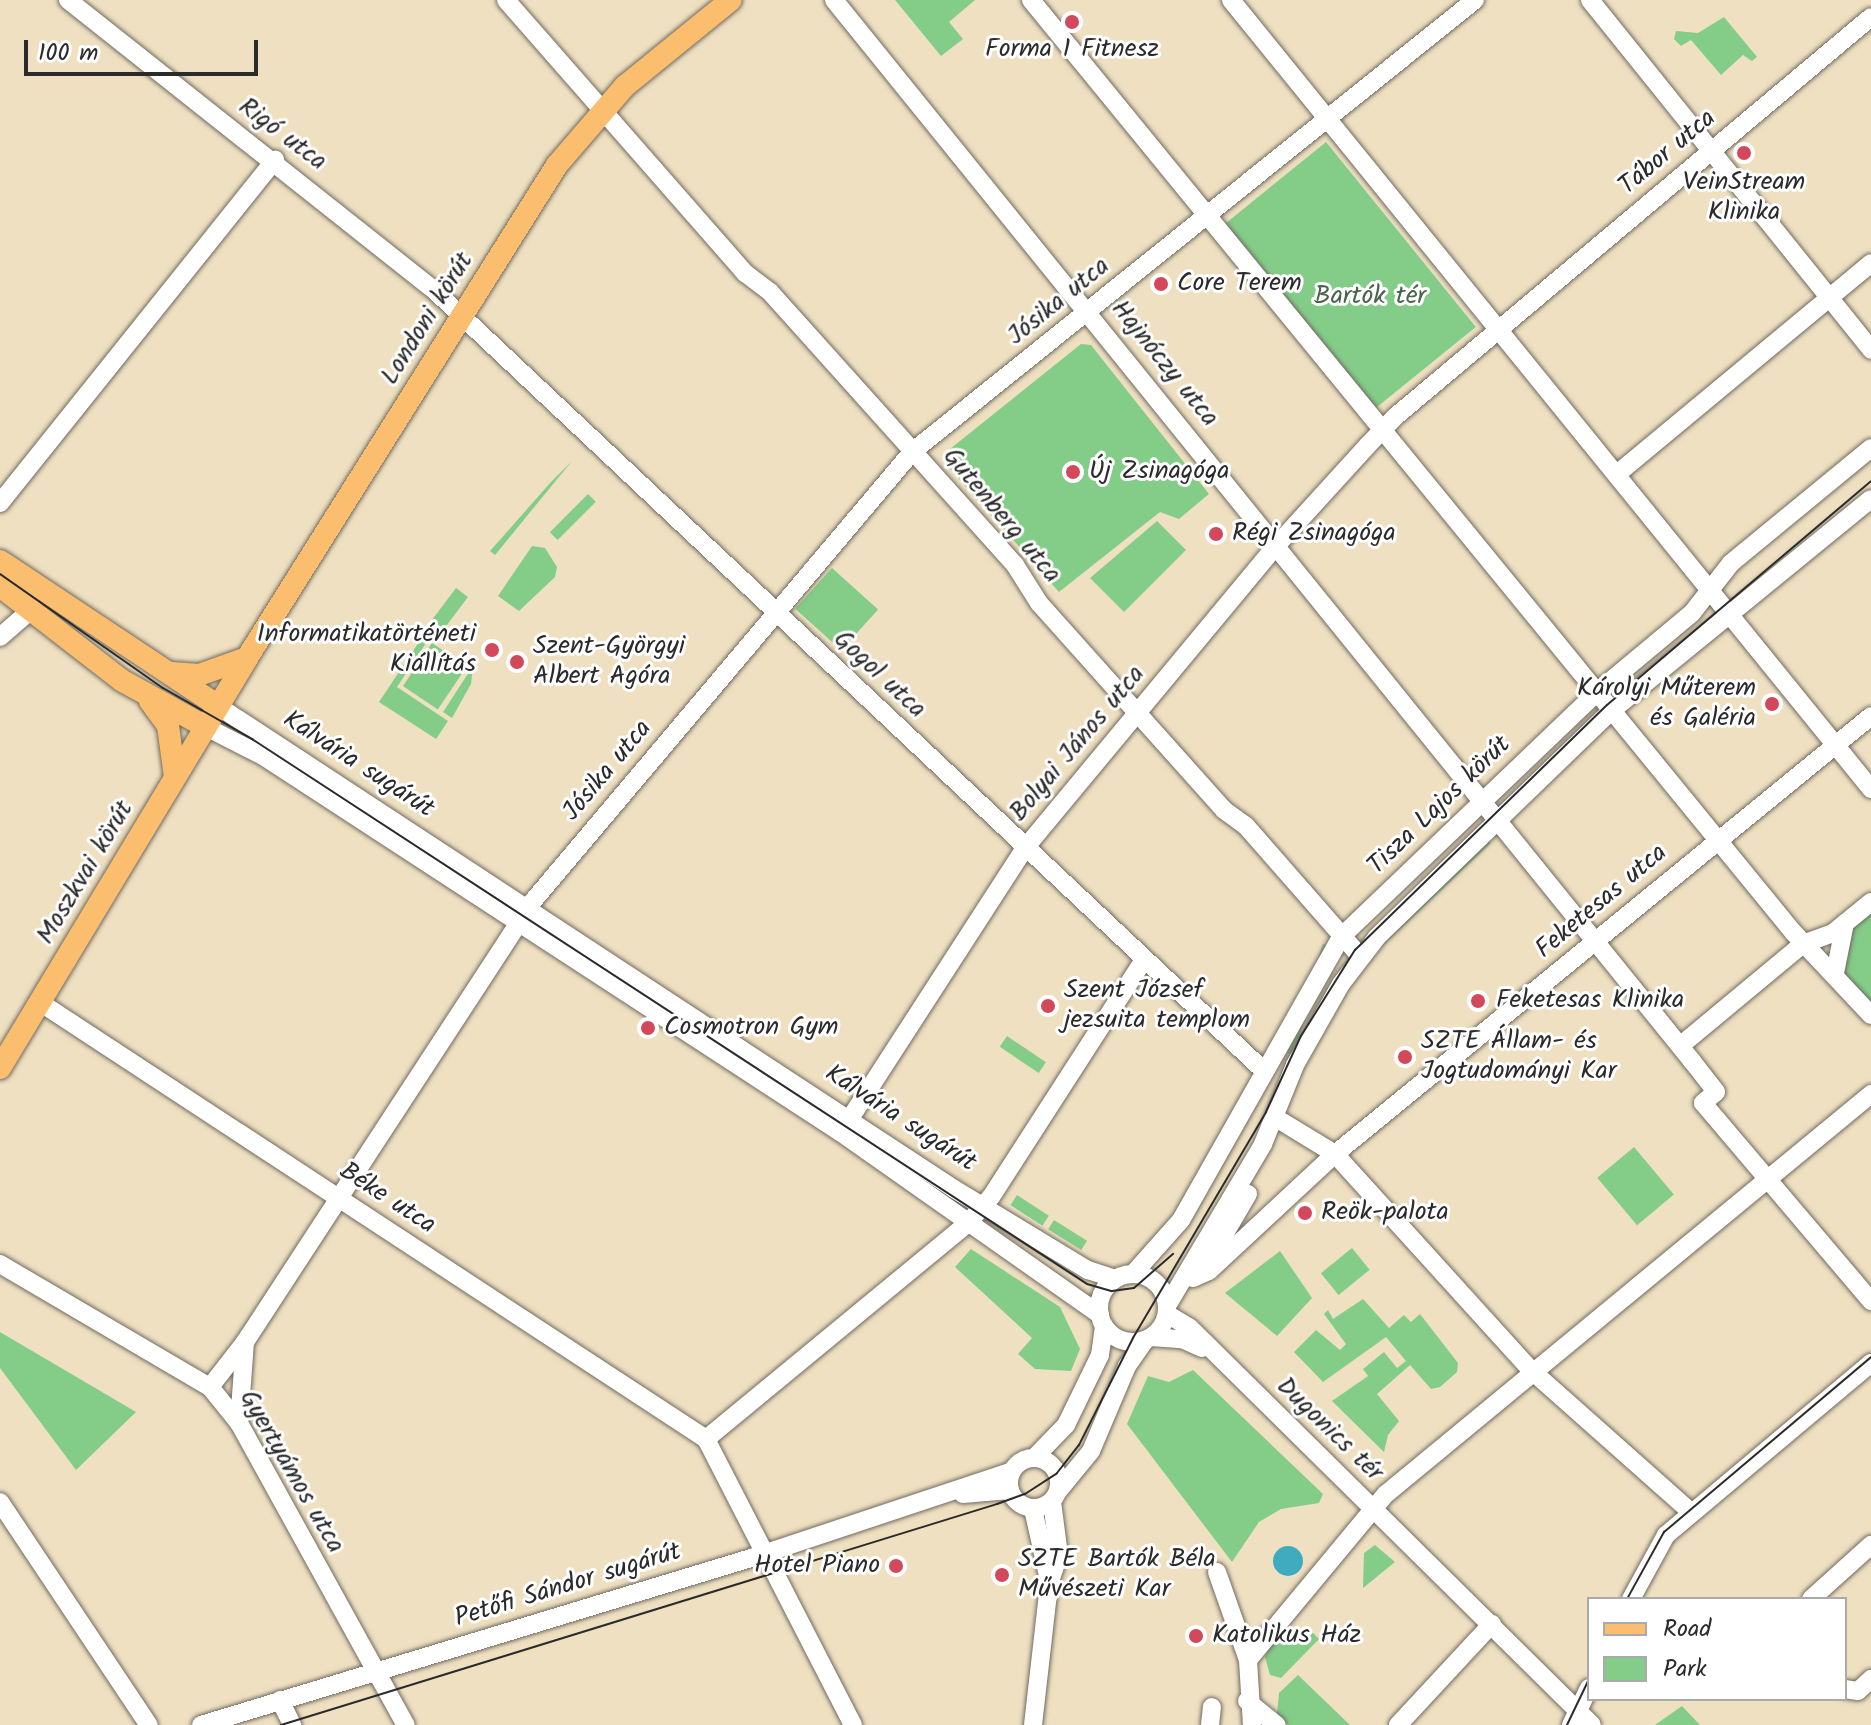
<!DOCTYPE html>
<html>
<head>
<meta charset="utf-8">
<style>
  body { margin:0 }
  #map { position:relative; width:1871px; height:1725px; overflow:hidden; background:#efe0c1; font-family:Kalam,sans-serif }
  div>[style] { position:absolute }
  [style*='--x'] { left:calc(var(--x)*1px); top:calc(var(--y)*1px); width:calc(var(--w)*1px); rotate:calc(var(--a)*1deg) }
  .green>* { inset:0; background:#84cd89; transform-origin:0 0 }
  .water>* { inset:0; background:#3fabbe }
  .round { border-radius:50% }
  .roads { filter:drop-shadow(0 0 2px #706a60) drop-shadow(0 0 2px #706a60) }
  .minor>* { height:18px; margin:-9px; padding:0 9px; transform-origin:9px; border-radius:9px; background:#fff }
  .minor>.ring { margin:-9px; padding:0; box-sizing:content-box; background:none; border:18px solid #fff; border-radius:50% }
  .major>* { height:22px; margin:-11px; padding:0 11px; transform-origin:11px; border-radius:11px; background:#fbbd6e }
  .tram>* { height:2px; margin:-1px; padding:0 1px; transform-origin:1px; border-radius:1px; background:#2b2b2b }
  .dots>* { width:22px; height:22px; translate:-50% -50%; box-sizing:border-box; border:4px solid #fff; border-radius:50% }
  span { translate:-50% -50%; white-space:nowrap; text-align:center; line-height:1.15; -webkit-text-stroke:6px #fff; paint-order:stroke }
  .poi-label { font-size:26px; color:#2b2b2b }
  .left { translate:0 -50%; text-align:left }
  .right { translate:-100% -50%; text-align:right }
  .street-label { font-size:26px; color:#2b2b2b }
  .park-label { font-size:26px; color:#4a644c }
  .legend { position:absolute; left:1587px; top:1597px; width:260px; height:104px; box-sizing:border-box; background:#fff; border:2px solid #aaa; margin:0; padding:10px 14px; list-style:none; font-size:24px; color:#2b2b2b }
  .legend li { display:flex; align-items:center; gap:16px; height:40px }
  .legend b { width:40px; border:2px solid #aaa }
  .scale { position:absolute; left:24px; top:40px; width:234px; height:36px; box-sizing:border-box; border:4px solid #2b2b2b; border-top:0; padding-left:10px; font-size:24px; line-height:28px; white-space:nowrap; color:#2b2b2b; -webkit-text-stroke:6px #fff; paint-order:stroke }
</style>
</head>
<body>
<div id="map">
  <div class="green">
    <i style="clip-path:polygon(895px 0,975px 0,949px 22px,963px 39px,941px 56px)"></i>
    <i style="clip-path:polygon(1724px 17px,1757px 57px,1752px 61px,1743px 55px,1721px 75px,1691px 40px,1681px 46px,1674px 39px,1676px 31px,1698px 33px)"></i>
    <i style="left:1326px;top:142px;width:238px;height:129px;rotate:51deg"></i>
    <i style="clip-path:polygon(1081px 344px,1091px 345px,1209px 494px,1179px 519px,1160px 512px,1059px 592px,945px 463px,945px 453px)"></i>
    <i style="clip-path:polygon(572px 461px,495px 555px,490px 551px,551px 482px)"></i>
    <i style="left:588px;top:494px;width:11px;height:54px;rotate:45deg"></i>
    <i style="clip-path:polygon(1157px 521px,1186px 550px,1124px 612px,1090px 578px)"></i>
    <i style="clip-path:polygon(532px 546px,545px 548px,557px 567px,555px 577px,519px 611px,498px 596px)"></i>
    <i style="left:832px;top:568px;width:62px;height:55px;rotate:42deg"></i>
    <i style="left:456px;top:588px;width:15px;height:41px;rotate:37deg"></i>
    <i style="clip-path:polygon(423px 636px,428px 640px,397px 687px,448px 721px,436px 739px,379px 702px)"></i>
    <i style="left:432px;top:643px;width:42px;height:52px;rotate:34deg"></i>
    <i style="clip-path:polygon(473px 666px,471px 684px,452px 718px,443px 712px)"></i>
    <i style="clip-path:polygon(1490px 837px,1490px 844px,1377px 951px,1388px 933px)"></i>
    <i style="clip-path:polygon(1871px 902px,1871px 1007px,1835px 973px,1839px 939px)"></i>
    <i style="left:1323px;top:944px;width:6px;height:115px;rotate:18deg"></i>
    <i style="left:1007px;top:1036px;width:47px;height:13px;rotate:34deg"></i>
    <i style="left:1634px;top:1147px;width:62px;height:48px;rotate:50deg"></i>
    <i style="left:1017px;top:1195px;width:38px;height:12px;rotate:33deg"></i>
    <i style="left:1054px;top:1220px;width:39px;height:11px;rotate:32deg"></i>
    <i style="left:1352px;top:1248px;width:28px;height:40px;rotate:51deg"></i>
    <i style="clip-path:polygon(971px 1249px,1060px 1307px,1080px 1349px,1071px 1371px,1035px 1369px,1018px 1354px,1032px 1338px,955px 1267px)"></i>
    <i style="clip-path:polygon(1280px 1251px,1312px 1298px,1277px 1336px,1225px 1293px)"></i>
    <i style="clip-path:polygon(1363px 1299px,1389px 1328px,1404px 1315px,1411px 1322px,1420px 1314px,1458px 1363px,1457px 1372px,1440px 1387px,1431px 1389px,1410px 1365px,1377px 1394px,1399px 1421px,1388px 1435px,1384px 1452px,1332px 1401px,1368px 1376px,1363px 1369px,1384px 1352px,1397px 1368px,1406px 1361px,1386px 1337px,1323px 1382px,1294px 1352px,1316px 1330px,1340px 1350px,1346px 1344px,1324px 1314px,1328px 1310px,1333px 1319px)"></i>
    <i style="clip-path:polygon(0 1332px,136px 1412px,76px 1470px,0 1368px)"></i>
    <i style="clip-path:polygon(1193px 1370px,1323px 1494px,1319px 1503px,1281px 1509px,1259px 1522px,1232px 1562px,1127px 1424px,1148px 1376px,1169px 1382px)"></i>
    <i style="clip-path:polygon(1375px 1545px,1395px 1562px,1363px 1588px,1364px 1553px)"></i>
    <i style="clip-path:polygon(1312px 1632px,1319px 1639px,1281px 1678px,1270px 1675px,1265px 1657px,1271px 1644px)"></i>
    <i style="clip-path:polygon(1298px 1675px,1350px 1725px,1288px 1725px,1277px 1714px,1279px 1693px)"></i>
    <i style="clip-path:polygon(1682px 1706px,1700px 1725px,1655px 1725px)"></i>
  </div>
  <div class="water">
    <i class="round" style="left:1273px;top:1546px;width:30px;height:30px"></i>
  </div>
  <div class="roads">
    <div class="minor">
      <i style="--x:68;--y:0;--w:464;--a:38.4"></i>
      <i style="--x:432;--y:288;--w:1143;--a:43.26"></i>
      <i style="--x:506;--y:0;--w:363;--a:48.8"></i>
      <i style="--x:745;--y:273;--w:31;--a:37"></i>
      <i style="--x:770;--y:292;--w:367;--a:48.1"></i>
      <i style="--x:1015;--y:565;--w:45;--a:57.7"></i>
      <i style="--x:1039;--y:603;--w:278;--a:48.2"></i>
      <i style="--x:1224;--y:810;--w:27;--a:36"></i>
      <i style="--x:1246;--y:826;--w:173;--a:48.8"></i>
      <i style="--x:834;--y:0;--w:1365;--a:51.04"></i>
      <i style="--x:1692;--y:1061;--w:39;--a:52"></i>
      <i style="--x:1716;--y:1092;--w:17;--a:140"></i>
      <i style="--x:1703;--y:1103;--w:260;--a:49.7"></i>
      <i style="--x:1031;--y:0;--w:1204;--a:50.73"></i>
      <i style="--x:1793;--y:932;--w:114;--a:46.8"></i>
      <i style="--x:1231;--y:0;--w:1016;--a:50.95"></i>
      <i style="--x:1590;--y:0;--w:449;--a:51.2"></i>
      <i style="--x:1617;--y:474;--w:330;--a:-39.7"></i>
      <i style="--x:0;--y:503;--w:440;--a:-51.3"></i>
      <i style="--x:0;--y:637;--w:41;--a:-41.1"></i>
      <i style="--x:218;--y:706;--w:880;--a:33.27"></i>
      <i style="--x:954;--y:1189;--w:157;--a:31.2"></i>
      <i style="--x:1088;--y:1270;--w:29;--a:18"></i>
      <i style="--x:206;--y:727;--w:64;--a:27"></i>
      <i style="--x:263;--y:756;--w:689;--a:33.09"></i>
      <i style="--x:840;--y:1132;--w:318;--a:35.1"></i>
      <i style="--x:1835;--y:973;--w:51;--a:-78.7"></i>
      <i style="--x:41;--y:1003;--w:795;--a:33.25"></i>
      <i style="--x:1680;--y:1046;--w:160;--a:-39.7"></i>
      <i style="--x:1803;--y:944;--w:32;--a:-20"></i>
      <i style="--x:1833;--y:933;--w:49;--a:-39.2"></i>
      <i style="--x:849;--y:1120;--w:324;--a:-57.1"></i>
      <i style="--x:1025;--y:848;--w:394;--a:-50.3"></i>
      <i style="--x:1277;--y:545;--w:134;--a:-47.7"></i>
      <i style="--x:1367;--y:446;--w:42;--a:-46"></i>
      <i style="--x:1396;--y:416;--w:620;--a:-40.03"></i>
      <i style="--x:1281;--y:1121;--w:63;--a:31.4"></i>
      <i style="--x:1335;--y:1154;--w:293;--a:47.8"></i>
      <i style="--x:1532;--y:1371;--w:213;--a:41.6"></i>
      <i style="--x:0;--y:1264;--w:243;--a:30.4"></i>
      <i style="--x:210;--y:1387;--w:46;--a:51.1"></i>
      <i style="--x:239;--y:1423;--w:345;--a:61.1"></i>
      <i style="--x:1204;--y:1269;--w:87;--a:-59.6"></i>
      <i style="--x:1133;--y:1274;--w:72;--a:-48.4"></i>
      <i style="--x:1181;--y:1220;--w:326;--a:-60.5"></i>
      <i style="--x:1342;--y:936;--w:352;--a:-43.7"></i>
      <i style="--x:1596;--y:693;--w:125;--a:-39.8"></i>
      <i style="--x:1692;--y:613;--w:63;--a:-52"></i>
      <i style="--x:1731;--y:563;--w:181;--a:-39.4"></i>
      <i class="ring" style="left:1099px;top:1274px;width:50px;height:50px"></i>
      <i style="--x:1193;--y:1278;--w:17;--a:-24"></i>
      <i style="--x:1209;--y:1271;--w:172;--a:-42.9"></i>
      <i style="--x:1335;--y:1154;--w:692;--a:-39.25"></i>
      <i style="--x:1167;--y:1306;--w:188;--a:-59.3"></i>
      <i style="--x:1263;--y:1144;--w:85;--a:-67.9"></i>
      <i style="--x:1295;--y:1065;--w:93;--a:-60.4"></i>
      <i style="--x:1341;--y:984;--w:59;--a:-52.5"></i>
      <i style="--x:1377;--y:937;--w:325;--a:-44"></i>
      <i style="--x:1611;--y:711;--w:335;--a:-39.2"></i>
      <i style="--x:1167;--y:1314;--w:26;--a:31"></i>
      <i style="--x:1189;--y:1327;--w:566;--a:44.64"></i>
      <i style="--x:1151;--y:1337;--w:31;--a:4"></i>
      <i style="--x:1182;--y:1339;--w:22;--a:24"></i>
      <i style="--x:210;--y:1387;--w:57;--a:-52.1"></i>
      <i style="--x:245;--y:1342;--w:527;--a:-56.85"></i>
      <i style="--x:533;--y:901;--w:588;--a:-49.83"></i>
      <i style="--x:912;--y:452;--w:722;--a:-38.76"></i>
      <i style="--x:239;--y:1423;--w:81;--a:-85.8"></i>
      <i style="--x:706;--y:1439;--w:340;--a:-39.5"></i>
      <i style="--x:968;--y:1223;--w:35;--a:-49"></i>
      <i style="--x:991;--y:1197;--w:281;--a:-57.2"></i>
      <i style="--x:706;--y:1439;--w:322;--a:62.8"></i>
      <i class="ring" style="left:1009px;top:1458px;width:32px;height:32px"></i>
      <i style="--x:1034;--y:1458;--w:46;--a:-45.9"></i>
      <i style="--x:1066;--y:1425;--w:78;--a:-64.1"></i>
      <i style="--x:1100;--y:1355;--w:29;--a:-82"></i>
      <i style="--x:1059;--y:1490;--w:50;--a:-50.6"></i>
      <i style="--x:1091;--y:1451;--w:92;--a:-67"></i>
      <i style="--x:1127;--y:1366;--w:32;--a:-55"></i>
      <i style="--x:963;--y:1494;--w:47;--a:-4.9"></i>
      <i style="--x:0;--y:1502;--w:268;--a:56.3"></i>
      <i style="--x:1033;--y:1509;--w:73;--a:77.3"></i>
      <i style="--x:1217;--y:1572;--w:93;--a:70.6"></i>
      <i style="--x:1248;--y:1660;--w:65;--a:86.5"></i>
      <i style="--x:1631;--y:1599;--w:73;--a:-61.3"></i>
      <i style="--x:1666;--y:1535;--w:268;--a:-40"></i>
      <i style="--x:1811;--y:1599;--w:81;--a:-42"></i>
      <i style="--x:1248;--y:1660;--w:216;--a:-50.3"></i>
      <i style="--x:1386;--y:1494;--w:629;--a:-39.51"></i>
      <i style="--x:1845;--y:1689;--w:13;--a:9"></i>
      <i style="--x:1858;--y:1691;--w:18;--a:-43"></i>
      <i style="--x:280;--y:1700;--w:28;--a:64"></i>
      <i style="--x:1247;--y:1701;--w:38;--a:39"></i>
      <i style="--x:201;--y:1725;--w:575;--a:-16.89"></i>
      <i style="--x:751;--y:1558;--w:275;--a:-18.4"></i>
      <i style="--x:1033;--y:1725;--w:142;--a:-83.5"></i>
      <i style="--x:1049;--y:1584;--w:31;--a:-71"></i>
      <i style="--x:1059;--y:1555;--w:53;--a:-97.5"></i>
      <i style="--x:1210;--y:1725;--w:18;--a:-84"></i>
      <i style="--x:1398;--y:1725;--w:138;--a:-47.1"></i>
      <i style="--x:1571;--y:1725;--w:41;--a:-64.1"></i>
    </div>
    <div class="major">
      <i style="--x:0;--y:561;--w:262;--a:33.6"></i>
      <i style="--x:0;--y:586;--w:153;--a:37.8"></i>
      <i style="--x:121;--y:680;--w:97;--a:28.9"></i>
      <i style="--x:172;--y:673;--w:27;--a:4"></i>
      <i style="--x:199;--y:675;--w:51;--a:-19.5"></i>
      <i style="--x:150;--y:701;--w:31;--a:54"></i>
      <i style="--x:168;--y:726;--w:51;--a:82.2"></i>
      <i style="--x:0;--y:1068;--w:479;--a:-58.9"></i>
      <i style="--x:247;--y:658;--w:582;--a:-57.84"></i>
      <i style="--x:557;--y:165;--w:104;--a:-49.3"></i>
      <i style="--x:625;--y:86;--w:136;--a:-39.1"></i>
    </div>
  </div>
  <div class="tram">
    <i style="--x:0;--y:574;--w:199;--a:35"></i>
    <i style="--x:163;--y:688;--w:103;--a:29.8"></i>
    <i style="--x:252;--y:739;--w:997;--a:33.13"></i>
    <i style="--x:1087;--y:1284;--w:26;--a:16"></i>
    <i style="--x:1112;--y:1291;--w:22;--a:-8"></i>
    <i style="--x:1134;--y:1288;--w:52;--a:-41.1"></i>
    <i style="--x:1627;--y:1599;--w:77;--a:-61.1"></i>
    <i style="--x:1664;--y:1532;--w:271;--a:-40.2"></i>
    <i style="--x:281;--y:1725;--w:749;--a:-17.15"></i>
    <i style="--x:997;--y:1504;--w:30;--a:-20"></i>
    <i style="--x:1025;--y:1494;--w:38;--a:-33"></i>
    <i style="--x:1057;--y:1473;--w:36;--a:-52"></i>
    <i style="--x:1079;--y:1445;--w:120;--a:-63.2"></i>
    <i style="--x:1133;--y:1338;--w:262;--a:-59.5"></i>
    <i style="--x:1266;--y:1112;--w:84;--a:-65.3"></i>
    <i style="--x:1301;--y:1036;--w:102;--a:-57.9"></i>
    <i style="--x:1355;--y:950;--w:351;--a:-44.2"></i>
    <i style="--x:1607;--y:705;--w:346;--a:-40.3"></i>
    <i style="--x:1567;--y:1725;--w:51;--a:-64.4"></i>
  </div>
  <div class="dots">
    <i style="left:1072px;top:22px;background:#d1495b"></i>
    <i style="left:1744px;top:153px;background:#d1495b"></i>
    <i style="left:1161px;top:284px;background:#d1495b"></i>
    <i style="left:1073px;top:472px;background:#d1495b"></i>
    <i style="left:1216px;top:534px;background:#d1495b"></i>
    <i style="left:492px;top:650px;background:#d1495b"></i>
    <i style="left:517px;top:662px;background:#d1495b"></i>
    <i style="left:1772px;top:704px;background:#d1495b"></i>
    <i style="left:1478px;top:1001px;background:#d1495b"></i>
    <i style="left:1048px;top:1006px;background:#d1495b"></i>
    <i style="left:648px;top:1028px;background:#d1495b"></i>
    <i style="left:1405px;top:1057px;background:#d1495b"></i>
    <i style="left:1305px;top:1213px;background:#d1495b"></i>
    <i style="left:896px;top:1566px;background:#d1495b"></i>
    <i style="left:1002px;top:1575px;background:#d1495b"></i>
    <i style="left:1196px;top:1636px;background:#d1495b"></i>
  </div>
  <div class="poi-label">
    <span style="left:1072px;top:50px">Forma 1 Fitnesz</span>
    <span style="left:1744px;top:198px">VeinStream<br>Klinika</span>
    <span class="left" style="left:1177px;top:284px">Core Terem</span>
    <span class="left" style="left:1089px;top:472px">Új Zsinagóga</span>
    <span class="left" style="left:1232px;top:534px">Régi Zsinagóga</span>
    <span class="right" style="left:476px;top:650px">Informatikatörténeti<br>Kiállítás</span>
    <span class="left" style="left:533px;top:662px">Szent-Györgyi<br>Albert Agóra</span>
    <span class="right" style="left:1756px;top:704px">Károlyi Műterem<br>és Galéria</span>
    <span class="left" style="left:1064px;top:1006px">Szent József<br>jezsuita templom</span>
    <span class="left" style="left:1496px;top:1001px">Feketesas Klinika</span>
    <span class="left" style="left:664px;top:1028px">Cosmotron Gym</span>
    <span class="left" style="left:1421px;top:1057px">SZTE Állam- és<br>Jogtudományi Kar</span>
    <span class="left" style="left:1321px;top:1213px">Reök-palota</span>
    <span class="left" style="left:1018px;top:1575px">SZTE Bartók Béla<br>Művészeti Kar</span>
    <span class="right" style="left:880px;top:1566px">Hotel Piano</span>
    <span class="left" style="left:1212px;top:1636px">Katolikus Ház</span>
  </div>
  <div class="street-label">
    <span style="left:282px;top:135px;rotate:37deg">Rigó utca</span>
    <span style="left:1668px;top:153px;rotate:-40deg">Tábor utca</span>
    <span style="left:1059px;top:302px;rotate:-39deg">Jósika utca</span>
    <span style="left:428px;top:319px;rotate:-58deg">Londoni körút</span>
    <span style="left:1164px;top:364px;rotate:51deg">Hajnóczy utca</span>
    <span style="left:1001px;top:516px;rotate:50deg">Gutenberg utca</span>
    <span style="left:879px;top:675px;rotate:43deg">Gogol utca</span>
    <span style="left:1078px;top:744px;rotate:-50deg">Bolyai János utca</span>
    <span style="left:358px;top:765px;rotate:33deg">Kálvária sugárút</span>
    <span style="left:608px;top:771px;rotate:-50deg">Jósika utca</span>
    <span style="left:1440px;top:806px;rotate:-44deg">Tisza Lajos körút</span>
    <span style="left:86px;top:873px;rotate:-59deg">Moszkvai körút</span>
    <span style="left:1602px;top:902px;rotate:-40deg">Feketesas utca</span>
    <span style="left:900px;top:1119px;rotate:33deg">Kálvária sugárút</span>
    <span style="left:387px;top:1199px;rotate:33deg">Béke utca</span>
    <span style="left:1329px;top:1430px;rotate:44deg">Dugonics tér</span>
    <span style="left:291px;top:1472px;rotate:60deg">Gyertyámos utca</span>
    <span style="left:568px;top:1586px;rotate:-17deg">Petőfi Sándor sugárút</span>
  </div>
  <div class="park-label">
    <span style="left:1370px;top:297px">Bartók tér</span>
  </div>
  <ul class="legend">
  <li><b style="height:10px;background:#fbbd6e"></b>Road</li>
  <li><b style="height:22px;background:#84cd89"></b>Park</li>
  </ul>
  <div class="scale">100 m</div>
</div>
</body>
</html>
